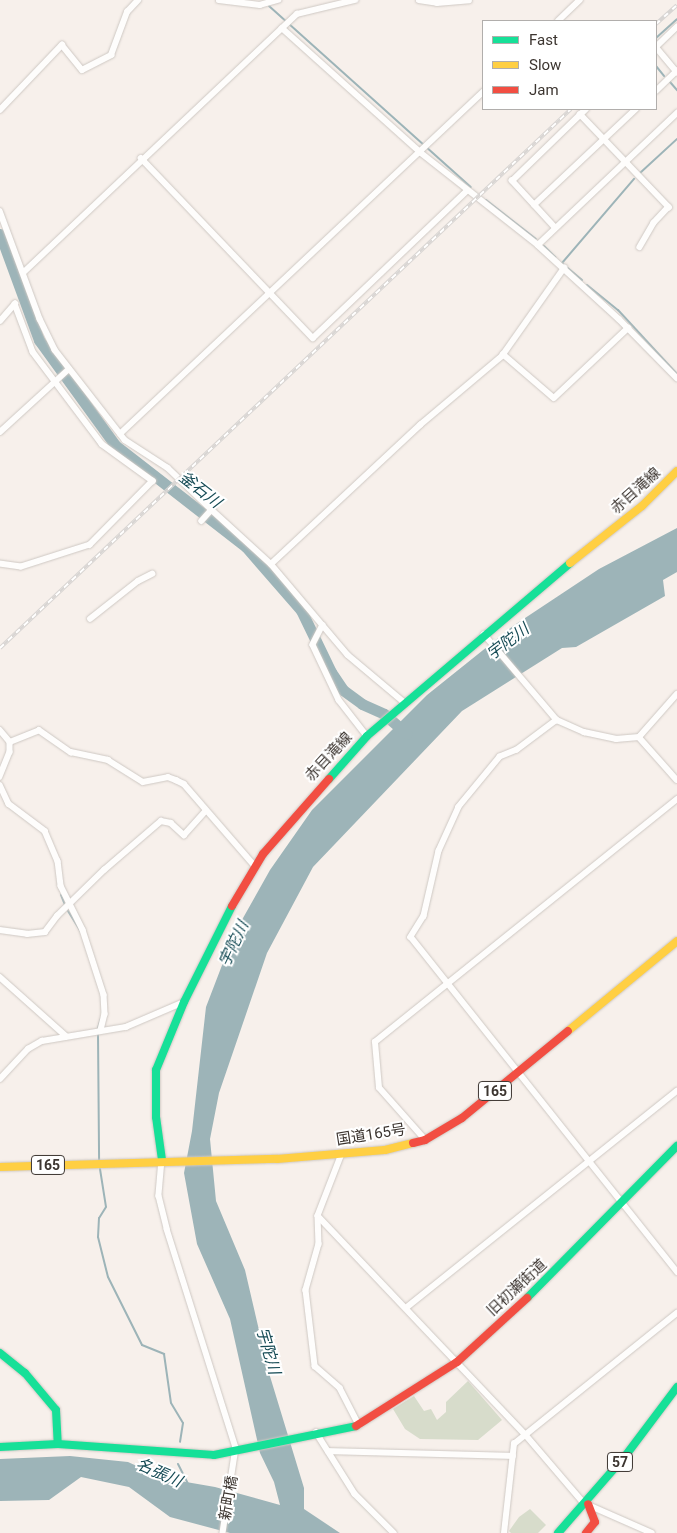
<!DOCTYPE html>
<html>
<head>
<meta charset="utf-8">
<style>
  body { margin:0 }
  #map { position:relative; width:677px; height:1533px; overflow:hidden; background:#f7f0eb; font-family:Roboto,"Noto Sans JP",sans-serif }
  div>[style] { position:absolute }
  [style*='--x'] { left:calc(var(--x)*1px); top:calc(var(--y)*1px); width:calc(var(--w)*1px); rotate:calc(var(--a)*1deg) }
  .green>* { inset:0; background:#d7dccb }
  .water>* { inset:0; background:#9db4b8 }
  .stream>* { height:2px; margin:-1px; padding:0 1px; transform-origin:1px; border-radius:1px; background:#9db4b8 }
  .river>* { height:11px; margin:-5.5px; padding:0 5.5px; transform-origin:5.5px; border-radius:5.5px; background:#9db4b8 }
  .roads { filter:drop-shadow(0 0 1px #cec8c3) drop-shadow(0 0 1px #cec8c3) }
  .street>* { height:5.5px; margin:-2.75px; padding:0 2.75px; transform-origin:2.75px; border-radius:2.75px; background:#fefdfc }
  .fast>* { height:8px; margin:-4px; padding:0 4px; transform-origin:4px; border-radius:4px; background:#16e098 }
  .slow>* { height:8px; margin:-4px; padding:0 4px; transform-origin:4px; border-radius:4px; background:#ffcf43 }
  .jam>* { height:8px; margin:-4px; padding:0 4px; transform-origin:4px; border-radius:4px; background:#f24e42 }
  .rail>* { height:4px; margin-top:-2px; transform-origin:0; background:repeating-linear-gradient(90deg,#fff 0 5.5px,#d8d5d3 0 11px); box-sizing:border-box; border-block:1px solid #d8d5d3 }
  span { translate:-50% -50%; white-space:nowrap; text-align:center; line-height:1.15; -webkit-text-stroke:4px #fff; paint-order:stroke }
  .shield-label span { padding:1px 4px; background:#fff; border:1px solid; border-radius:4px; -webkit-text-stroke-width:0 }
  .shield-label { font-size:14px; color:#3c3530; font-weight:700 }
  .street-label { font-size:15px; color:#3c3530 }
  .water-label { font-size:16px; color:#164b55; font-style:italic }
  .legend { position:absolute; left:482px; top:20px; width:175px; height:90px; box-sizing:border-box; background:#fff; border:1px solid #b1aeac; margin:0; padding:6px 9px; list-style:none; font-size:15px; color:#3c3530 }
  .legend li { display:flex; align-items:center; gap:10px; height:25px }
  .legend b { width:25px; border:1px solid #b1aeac }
</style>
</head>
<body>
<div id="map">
  <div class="green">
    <i style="clip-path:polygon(468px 1381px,502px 1420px,478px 1440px,420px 1439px,405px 1429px,393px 1409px,414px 1396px,424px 1411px,431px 1409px,437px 1420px,446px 1412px,446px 1402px)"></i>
    <i style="clip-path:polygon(530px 1509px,546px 1525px,538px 1533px,511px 1533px,509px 1531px,519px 1517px)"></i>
  </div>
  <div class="water">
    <i style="clip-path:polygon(677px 528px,677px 572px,663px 580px,665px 596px,576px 647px,562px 648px,462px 711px,313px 867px,267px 953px,219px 1093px,210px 1139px,216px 1201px,245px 1270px,269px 1373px,304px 1488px,304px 1509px,340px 1533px,230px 1533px,170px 1517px,129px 1487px,81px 1477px,49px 1500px,0 1501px,0 1459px,70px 1456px,128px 1462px,163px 1478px,215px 1487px,280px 1505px,274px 1482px,260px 1453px,230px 1319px,197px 1244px,184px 1173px,192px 1131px,206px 1007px,234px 934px,270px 870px,312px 810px,427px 695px,513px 626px,599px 569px)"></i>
  </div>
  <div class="stream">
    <i style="--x:269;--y:6;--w:271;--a:41.9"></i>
    <i style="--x:656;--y:38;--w:28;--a:-42"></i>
    <i style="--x:656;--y:66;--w:13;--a:51"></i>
    <i style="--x:670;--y:82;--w:11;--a:49"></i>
    <i style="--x:640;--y:173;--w:50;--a:-42.6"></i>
    <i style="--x:486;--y:200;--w:63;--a:38"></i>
    <i style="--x:544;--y:246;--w:16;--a:45"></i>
    <i style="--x:582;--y:280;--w:26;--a:-140"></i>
    <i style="--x:562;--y:263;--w:111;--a:-49.4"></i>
    <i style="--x:587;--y:285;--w:40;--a:39"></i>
    <i style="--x:618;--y:310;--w:87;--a:47.3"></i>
    <i style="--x:61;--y:895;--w:11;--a:68"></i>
    <i style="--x:68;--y:911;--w:25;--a:58"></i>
    <i style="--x:98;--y:1028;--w:10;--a:-73"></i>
    <i style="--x:98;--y:1034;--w:127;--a:89.5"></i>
    <i style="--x:100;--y:1169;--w:38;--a:81"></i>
    <i style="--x:106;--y:1207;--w:13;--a:122"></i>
    <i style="--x:99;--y:1218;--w:19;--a:93"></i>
    <i style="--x:98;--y:1237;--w:41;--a:76"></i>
    <i style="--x:108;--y:1277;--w:76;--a:63.4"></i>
    <i style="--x:142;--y:1345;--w:24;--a:22"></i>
    <i style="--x:164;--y:1354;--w:49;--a:81.9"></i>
    <i style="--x:171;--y:1403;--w:23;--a:59"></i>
    <i style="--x:183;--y:1423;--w:19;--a:99"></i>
    <i style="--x:178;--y:1464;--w:22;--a:63"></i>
  </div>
  <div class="river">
    <i style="--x:0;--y:234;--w:113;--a:69.8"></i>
    <i style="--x:39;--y:340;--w:130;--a:54.1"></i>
    <i style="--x:115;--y:445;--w:166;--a:37.9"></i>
    <i style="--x:246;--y:547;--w:84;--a:48.9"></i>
    <i style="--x:301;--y:610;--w:69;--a:64.2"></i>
    <i style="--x:331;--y:672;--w:22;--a:56"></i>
    <i style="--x:343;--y:690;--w:24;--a:36"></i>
    <i style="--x:362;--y:704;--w:24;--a:24"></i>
    <i style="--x:384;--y:714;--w:30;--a:41"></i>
  </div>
  <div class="roads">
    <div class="street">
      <i style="--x:219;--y:0;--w:41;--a:7"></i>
      <i style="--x:260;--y:5;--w:19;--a:-16"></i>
      <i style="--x:419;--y:0;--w:18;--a:9"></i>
      <i style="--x:437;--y:3;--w:32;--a:-5"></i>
      <i style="--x:558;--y:21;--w:30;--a:-44"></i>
      <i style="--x:282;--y:28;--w:186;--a:41.9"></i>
      <i style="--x:420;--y:152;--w:150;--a:38.2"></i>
      <i style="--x:538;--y:245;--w:110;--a:42.4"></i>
      <i style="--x:619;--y:319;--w:83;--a:45.5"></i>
      <i style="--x:656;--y:47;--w:33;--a:50"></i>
      <i style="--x:656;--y:47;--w:29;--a:-44"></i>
      <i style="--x:656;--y:91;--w:29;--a:-44"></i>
      <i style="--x:0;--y:110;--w:90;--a:-46.4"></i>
      <i style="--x:62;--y:45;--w:32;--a:51"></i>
      <i style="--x:82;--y:70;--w:33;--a:-27"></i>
      <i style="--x:111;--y:55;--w:46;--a:-69.6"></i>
      <i style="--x:127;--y:12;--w:16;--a:-47"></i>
      <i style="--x:580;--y:114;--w:129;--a:46.3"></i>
      <i style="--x:669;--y:207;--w:22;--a:133"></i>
      <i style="--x:654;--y:223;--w:28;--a:120"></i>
      <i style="--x:141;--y:158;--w:249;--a:46.3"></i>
      <i style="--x:313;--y:338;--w:213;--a:-43.7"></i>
      <i style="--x:534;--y:205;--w:140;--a:-43.3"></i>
      <i style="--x:0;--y:211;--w:115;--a:69.7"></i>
      <i style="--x:40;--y:319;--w:34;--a:64"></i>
      <i style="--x:55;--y:350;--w:114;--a:52.1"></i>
      <i style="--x:125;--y:440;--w:51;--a:33.1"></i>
      <i style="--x:168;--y:468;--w:61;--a:43.7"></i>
      <i style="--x:212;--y:510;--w:15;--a:132"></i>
      <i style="--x:555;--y:228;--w:64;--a:-132.5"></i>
      <i style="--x:512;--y:181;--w:103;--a:-44.2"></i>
      <i style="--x:538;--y:245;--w:192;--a:-43.5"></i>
      <i style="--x:23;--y:273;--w:377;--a:-43.4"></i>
      <i style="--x:297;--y:14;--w:60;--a:-13.6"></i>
      <i style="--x:0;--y:321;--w:23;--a:-49"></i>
      <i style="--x:15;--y:304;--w:51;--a:69.4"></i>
      <i style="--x:33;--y:352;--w:115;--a:53.1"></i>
      <i style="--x:102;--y:444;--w:63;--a:36"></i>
      <i style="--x:153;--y:481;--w:90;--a:134.5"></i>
      <i style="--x:90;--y:545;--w:72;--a:162.3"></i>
      <i style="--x:21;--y:567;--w:21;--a:-172"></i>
      <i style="--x:503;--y:354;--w:67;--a:40.8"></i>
      <i style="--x:554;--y:398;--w:102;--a:-43.4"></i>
      <i style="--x:0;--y:432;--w:93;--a:-42.4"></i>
      <i style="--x:120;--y:434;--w:499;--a:-43.3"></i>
      <i style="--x:191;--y:483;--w:32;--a:44"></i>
      <i style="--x:214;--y:505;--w:5;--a:112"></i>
      <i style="--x:212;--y:510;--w:80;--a:42.5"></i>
      <i style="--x:271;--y:564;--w:119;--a:49.8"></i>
      <i style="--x:348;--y:655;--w:73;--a:40"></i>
      <i style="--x:271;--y:564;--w:204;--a:-43"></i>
      <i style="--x:420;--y:425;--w:107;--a:-40.1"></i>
      <i style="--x:502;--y:356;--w:108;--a:-54.8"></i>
      <i style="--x:90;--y:619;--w:61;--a:-38.4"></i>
      <i style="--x:138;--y:581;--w:16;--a:-27"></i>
      <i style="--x:323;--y:625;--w:22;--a:117"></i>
      <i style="--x:313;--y:645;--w:61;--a:64.7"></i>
      <i style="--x:339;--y:700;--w:46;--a:52.1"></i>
      <i style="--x:484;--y:634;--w:113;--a:49.7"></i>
      <i style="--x:557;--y:720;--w:30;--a:24"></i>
      <i style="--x:584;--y:732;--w:33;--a:12"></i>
      <i style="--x:616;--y:739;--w:23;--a:-5"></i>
      <i style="--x:639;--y:737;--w:57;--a:-48.5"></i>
      <i style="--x:557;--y:720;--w:50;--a:143.1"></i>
      <i style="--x:517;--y:750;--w:18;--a:158"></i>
      <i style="--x:500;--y:757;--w:65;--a:129.4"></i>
      <i style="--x:459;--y:807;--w:48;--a:114.4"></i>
      <i style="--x:439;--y:851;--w:67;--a:103"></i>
      <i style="--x:424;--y:916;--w:25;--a:122"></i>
      <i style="--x:411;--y:937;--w:428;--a:51.5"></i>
      <i style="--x:0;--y:730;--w:16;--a:50"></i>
      <i style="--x:10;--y:742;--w:10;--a:90"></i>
      <i style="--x:10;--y:752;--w:27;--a:112"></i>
      <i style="--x:639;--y:737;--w:57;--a:48.5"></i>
      <i style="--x:10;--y:742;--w:31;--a:-22"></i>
      <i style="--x:39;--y:730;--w:39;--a:35"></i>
      <i style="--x:71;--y:752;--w:38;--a:12"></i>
      <i style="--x:108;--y:760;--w:41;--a:32.2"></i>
      <i style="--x:143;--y:782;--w:25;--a:-11"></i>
      <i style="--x:168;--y:777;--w:9;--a:21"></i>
      <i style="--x:176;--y:780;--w:9;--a:27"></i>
      <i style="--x:184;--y:784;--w:108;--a:49.1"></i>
      <i style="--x:0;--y:785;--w:21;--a:65"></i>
      <i style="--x:9;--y:804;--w:45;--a:36.9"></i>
      <i style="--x:45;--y:831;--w:33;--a:67"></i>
      <i style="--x:58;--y:861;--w:25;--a:83"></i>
      <i style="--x:61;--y:886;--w:49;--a:63.4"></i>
      <i style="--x:83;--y:930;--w:68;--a:72.1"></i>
      <i style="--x:104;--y:995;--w:19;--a:87"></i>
      <i style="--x:105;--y:1014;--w:16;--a:104"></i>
      <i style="--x:0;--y:930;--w:27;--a:8"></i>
      <i style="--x:27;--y:934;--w:18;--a:-6"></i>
      <i style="--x:45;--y:932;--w:20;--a:-53"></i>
      <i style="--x:57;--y:916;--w:66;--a:-44.4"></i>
      <i style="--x:104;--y:870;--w:75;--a:-40.7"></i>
      <i style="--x:161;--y:821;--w:10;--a:11"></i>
      <i style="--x:171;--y:823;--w:18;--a:43"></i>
      <i style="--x:184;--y:835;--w:31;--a:-48"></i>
      <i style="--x:0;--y:977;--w:89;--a:41.8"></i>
      <i style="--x:0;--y:1079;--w:41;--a:-47"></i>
      <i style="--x:28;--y:1049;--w:16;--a:-30"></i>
      <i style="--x:42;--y:1041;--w:85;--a:-9.5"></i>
      <i style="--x:126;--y:1027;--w:63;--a:-23.3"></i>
      <i style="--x:425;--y:1140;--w:69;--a:-131.5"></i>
      <i style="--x:379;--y:1088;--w:46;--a:-95"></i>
      <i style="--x:375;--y:1042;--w:388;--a:-38.8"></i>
      <i style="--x:342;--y:1154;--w:66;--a:111.2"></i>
      <i style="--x:318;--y:1216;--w:28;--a:88"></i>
      <i style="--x:319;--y:1244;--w:48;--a:105.8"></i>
      <i style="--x:306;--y:1290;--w:77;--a:83.2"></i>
      <i style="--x:315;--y:1366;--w:33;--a:41"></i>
      <i style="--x:340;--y:1388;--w:42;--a:62.8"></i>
      <i style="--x:162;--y:1160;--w:36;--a:95"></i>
      <i style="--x:159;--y:1196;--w:34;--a:76"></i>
      <i style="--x:167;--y:1229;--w:230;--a:72.5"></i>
      <i style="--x:236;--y:1448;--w:86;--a:98.7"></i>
      <i style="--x:318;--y:1216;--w:301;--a:46.5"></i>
      <i style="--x:525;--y:1434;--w:91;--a:49.5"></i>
      <i style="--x:584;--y:1503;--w:74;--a:23.8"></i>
      <i style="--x:406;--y:1308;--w:347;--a:-38.7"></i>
      <i style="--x:316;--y:1432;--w:73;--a:57.8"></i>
      <i style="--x:355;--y:1494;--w:55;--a:45"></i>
      <i style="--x:328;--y:1451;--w:185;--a:1.5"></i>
      <i style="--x:504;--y:1533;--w:90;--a:-83.6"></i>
      <i style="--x:514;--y:1444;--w:209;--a:-38.8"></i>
    </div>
    <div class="fast">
      <i style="--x:329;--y:779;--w:57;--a:-48.5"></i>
      <i style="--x:367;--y:736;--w:267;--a:-40.4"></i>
      <i style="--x:162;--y:1160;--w:43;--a:-97.9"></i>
      <i style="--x:156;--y:1117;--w:47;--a:-90"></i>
      <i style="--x:156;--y:1070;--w:74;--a:-67.6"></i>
      <i style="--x:184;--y:1002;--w:107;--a:-63.4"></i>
      <i style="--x:527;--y:1298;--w:214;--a:-45.4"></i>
      <i style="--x:0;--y:1353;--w:32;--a:39"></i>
      <i style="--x:25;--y:1373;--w:48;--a:50"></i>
      <i style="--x:56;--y:1410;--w:34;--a:87"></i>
      <i style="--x:0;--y:1447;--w:58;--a:-3"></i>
      <i style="--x:58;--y:1444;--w:156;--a:4"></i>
      <i style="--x:214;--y:1455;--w:145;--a:-11.5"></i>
      <i style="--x:558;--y:1533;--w:103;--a:-48.9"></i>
      <i style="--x:626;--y:1455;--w:85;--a:-53.1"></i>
    </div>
    <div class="slow">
      <i style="--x:570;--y:563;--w:92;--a:-38.4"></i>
      <i style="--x:642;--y:506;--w:49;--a:-45"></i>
      <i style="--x:568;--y:1031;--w:141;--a:-39.5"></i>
      <i style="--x:0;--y:1167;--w:277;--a:-1.7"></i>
      <i style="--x:277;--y:1159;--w:108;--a:-4.8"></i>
      <i style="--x:385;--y:1150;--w:29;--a:-14"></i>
    </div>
    <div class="jam">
      <i style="--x:232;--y:906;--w:61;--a:-59.2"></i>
      <i style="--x:263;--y:854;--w:100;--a:-48.7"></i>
      <i style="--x:413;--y:1143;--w:12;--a:-14"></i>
      <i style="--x:425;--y:1140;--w:43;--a:-30.7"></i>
      <i style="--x:462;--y:1118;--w:137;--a:-39.4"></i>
      <i style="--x:356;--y:1426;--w:120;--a:-32.4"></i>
      <i style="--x:457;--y:1362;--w:95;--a:-42.4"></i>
      <i style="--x:586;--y:1533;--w:14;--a:-51"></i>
      <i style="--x:595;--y:1522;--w:19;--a:-111"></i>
    </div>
  </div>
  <div class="rail">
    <i style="--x:656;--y:24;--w:28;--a:-42"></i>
    <i style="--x:0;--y:648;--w:785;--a:-43.35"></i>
  </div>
  <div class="shield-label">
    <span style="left:495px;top:1091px">165</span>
    <span style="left:48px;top:1165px">165</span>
    <span style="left:620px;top:1462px">57</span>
  </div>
  <div class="street-label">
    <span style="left:636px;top:491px;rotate:-42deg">赤目滝線</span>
    <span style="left:329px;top:757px;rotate:-47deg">赤目滝線</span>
    <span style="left:371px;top:1135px;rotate:-9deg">国道165号</span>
    <span style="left:517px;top:1288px;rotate:-43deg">旧初瀬街道</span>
    <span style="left:229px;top:1498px;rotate:-80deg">新町橋</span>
  </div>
  <div class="water-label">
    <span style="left:200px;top:490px;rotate:38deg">釜石川</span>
    <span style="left:508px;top:642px;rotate:-37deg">宇陀川</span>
    <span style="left:234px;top:944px;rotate:-65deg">宇陀川</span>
    <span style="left:268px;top:1351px;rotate:74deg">宇陀川</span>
    <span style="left:159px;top:1473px;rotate:24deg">名張川</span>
  </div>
  <ul class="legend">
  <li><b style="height:6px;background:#16e098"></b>Fast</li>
  <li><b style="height:6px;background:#ffcf43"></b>Slow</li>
  <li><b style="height:6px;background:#f24e42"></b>Jam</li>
  </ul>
</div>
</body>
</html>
